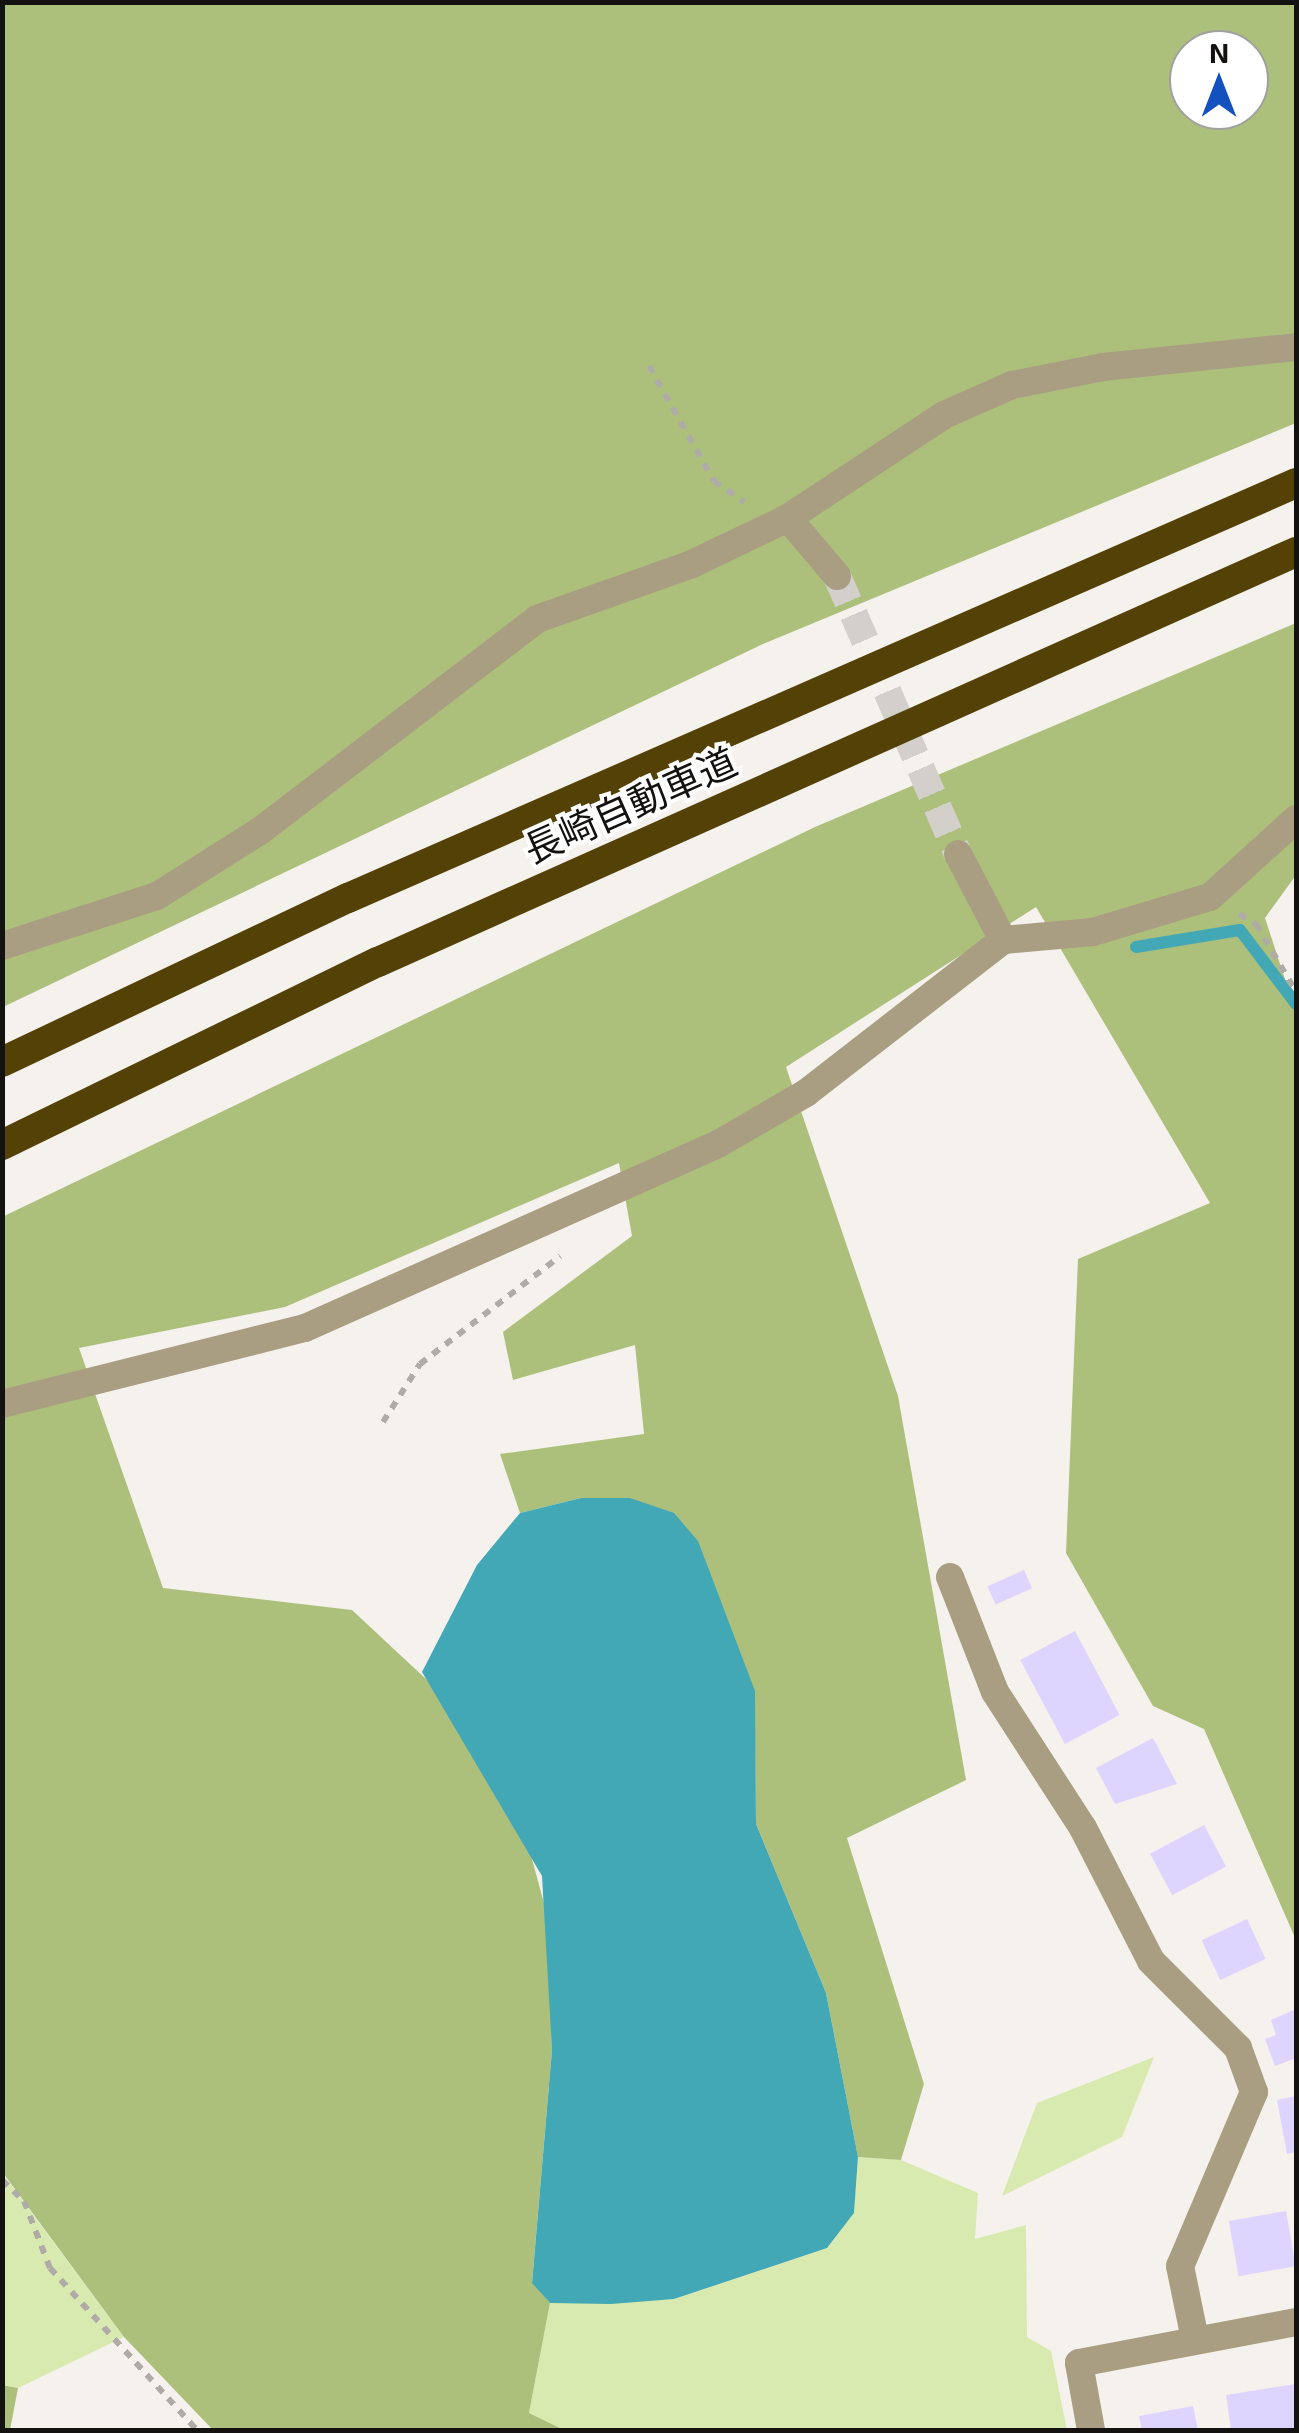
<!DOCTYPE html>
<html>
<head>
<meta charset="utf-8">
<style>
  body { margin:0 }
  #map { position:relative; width:1299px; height:2433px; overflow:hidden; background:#f5f1ed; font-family:"Exo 2","Noto Sans JP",sans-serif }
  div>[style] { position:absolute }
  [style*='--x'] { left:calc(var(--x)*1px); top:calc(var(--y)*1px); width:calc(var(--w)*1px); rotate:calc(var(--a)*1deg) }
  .green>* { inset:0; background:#d8eaaf }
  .forest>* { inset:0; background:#acc07b }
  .water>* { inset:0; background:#42a8b5 }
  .stream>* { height:12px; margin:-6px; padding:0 6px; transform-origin:6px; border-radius:6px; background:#42a8b5 }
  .building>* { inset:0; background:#ddd5fe; transform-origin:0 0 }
  .minor-tunnel>* { height:28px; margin-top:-14px; transform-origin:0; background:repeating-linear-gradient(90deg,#d3d0cc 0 28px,transparent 0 42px) }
  .path>* { height:6px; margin-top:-3px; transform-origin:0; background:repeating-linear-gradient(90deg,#afaca8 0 8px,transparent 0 16px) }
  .minor>* { height:28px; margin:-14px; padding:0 14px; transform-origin:14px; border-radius:14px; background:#a99e81 }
  .motorway>* { height:30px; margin:-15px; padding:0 15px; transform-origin:15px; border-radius:15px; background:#544106 }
  span { translate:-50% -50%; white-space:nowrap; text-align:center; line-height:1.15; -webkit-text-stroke:8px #fff; paint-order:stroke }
  .street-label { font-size:38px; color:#131210 }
  .frame { position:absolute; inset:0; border:5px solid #131210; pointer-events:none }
  .north { position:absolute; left:1169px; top:30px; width:100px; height:100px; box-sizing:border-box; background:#fff; border:2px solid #a1a09f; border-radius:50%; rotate:0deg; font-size:28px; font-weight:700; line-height:40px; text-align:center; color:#131210 }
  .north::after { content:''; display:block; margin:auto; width:35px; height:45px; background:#1352be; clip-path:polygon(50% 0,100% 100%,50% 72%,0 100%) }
</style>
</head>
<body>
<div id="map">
  <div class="green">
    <i style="clip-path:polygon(1154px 2057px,1122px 2137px,1002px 2196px,1037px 2103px)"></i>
    <i style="clip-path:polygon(858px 2157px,901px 2160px,978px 2193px,975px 2239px,1026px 2225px,1027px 2337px,1051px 2351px,1067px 2430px,564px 2430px,529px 2413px,550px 2303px,674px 2299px,827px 2248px,854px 2213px)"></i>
    <i style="clip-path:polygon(2px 2173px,124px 2337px,18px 2388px,3px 2385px)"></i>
  </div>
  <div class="forest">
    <i style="clip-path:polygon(evenodd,3px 3px,1296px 3px,1296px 423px,763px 644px,3px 1007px,3px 3px,1189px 50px,1249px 50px,1249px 110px,1189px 110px,1189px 50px)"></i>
    <i style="clip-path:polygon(1296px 623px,1296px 875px,1265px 918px,1296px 1013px,1296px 1940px,1204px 1729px,1153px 1706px,1066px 1553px,1078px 1259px,1210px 1203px,1036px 907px,786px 1067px,898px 1396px,966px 1780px,847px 1838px,924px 2084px,901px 2160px,858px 2157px,826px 1993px,756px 1824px,755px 1738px,581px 1498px,520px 1513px,500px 1454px,644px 1434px,635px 1345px,513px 1380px,503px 1332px,632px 1236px,619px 1163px,285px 1307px,79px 1348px,163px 1588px,352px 1610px,442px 1694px,526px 1837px,548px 1918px,552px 2050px,532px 2282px,550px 2303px,529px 2413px,564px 2430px,213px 2430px,124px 2337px,3px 2173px,2px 1217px,815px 827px)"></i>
    <i style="clip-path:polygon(2px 2385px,18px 2388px,10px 2430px,3px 2430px)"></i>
  </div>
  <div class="water">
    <i style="clip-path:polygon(581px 1498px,630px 1498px,674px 1513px,698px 1541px,755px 1691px,756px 1824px,826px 1993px,858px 2157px,854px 2213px,827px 2248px,674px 2299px,611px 2304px,550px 2303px,532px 2283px,552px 2050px,542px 1876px,422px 1672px,477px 1565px,520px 1513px)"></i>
  </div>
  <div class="stream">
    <i style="--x:1136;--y:947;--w:105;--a:-9.3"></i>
    <i style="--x:1240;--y:930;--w:93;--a:52.9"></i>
  </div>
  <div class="building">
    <i style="left:1024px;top:1570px;width:20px;height:40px;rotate:66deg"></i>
    <i style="left:1075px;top:1631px;width:95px;height:62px;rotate:62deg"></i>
    <i style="clip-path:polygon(1153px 1738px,1177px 1784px,1115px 1804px,1096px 1768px)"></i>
    <i style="left:1204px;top:1825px;width:47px;height:61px;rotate:62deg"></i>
    <i style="left:1247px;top:1919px;width:44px;height:50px;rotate:65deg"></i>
    <i style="clip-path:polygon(1296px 2009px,1296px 2058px,1275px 2066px,1265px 2039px,1276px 2035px,1271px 2020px)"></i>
    <i style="clip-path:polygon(1296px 2096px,1296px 2152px,1287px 2154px,1277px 2100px)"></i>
    <i style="left:1286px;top:2211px;width:56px;height:58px;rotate:80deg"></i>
    <i style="clip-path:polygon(1296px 2384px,1296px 2430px,1231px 2430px,1226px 2395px)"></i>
    <i style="clip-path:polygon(1193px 2406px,1198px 2430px,1142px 2430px,1139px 2416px)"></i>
  </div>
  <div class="minor-tunnel">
    <i style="--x:837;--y:576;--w:303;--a:66.5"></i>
  </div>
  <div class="path">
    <i style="--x:649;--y:366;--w:132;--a:60.5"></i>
    <i style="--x:714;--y:481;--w:37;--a:35"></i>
    <i style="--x:1239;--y:914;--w:20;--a:30"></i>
    <i style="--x:1256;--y:924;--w:79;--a:59.5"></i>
    <i style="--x:383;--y:1422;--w:69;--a:-57.5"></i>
    <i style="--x:420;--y:1364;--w:177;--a:-37.6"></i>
    <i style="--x:2;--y:2180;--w:30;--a:44"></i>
    <i style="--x:24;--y:2201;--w:72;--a:68.8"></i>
    <i style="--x:50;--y:2268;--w:219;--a:47.8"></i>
  </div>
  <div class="minor">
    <i style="--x:788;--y:518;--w:76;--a:49.8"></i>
    <i style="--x:1003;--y:940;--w:90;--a:-5.1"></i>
    <i style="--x:1093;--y:932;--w:122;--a:-16.7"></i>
    <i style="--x:1210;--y:897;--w:116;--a:-42.2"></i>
    <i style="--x:2;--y:946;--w:163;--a:-17.9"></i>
    <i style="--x:157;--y:896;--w:122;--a:-32.3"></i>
    <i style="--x:260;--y:831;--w:349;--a:-37.4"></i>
    <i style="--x:537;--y:619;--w:164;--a:-19.5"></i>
    <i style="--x:692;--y:564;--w:106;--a:-25.6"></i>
    <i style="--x:788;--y:518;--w:187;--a:-33.4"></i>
    <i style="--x:944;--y:415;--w:74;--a:-23.8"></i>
    <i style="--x:1012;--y:385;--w:93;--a:-11.2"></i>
    <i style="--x:1103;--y:367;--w:194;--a:-5.9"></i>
    <i style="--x:2;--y:1404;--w:312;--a:-14.1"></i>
    <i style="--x:305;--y:1328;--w:452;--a:-24"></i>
    <i style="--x:718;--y:1144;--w:102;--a:-30.1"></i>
    <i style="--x:806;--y:1093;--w:249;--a:-37.8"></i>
    <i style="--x:1003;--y:940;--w:97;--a:-117.6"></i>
    <i style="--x:950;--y:1577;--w:123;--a:68.6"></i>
    <i style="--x:995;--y:1692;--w:162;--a:57.1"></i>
    <i style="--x:1083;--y:1828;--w:149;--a:62.9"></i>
    <i style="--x:1151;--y:1961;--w:123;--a:45"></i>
    <i style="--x:1238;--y:2048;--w:47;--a:70"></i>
    <i style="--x:1254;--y:2092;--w:189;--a:113"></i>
    <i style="--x:1180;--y:2266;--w:75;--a:78.4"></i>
    <i style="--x:1091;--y:2430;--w:68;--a:-100.2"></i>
    <i style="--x:1079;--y:2363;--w:221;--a:-10.7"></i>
  </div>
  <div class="motorway">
    <i style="--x:2;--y:1062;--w:383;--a:-25.4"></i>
    <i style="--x:348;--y:898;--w:1035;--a:-23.64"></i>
    <i style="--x:2;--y:1145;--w:418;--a:-26"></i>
    <i style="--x:378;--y:962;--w:1005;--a:-24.07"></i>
  </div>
  <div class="street-label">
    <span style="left:630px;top:805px;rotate:-24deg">長崎自動車道</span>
  </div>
  <div class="frame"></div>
  <div class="north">N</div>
</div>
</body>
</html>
